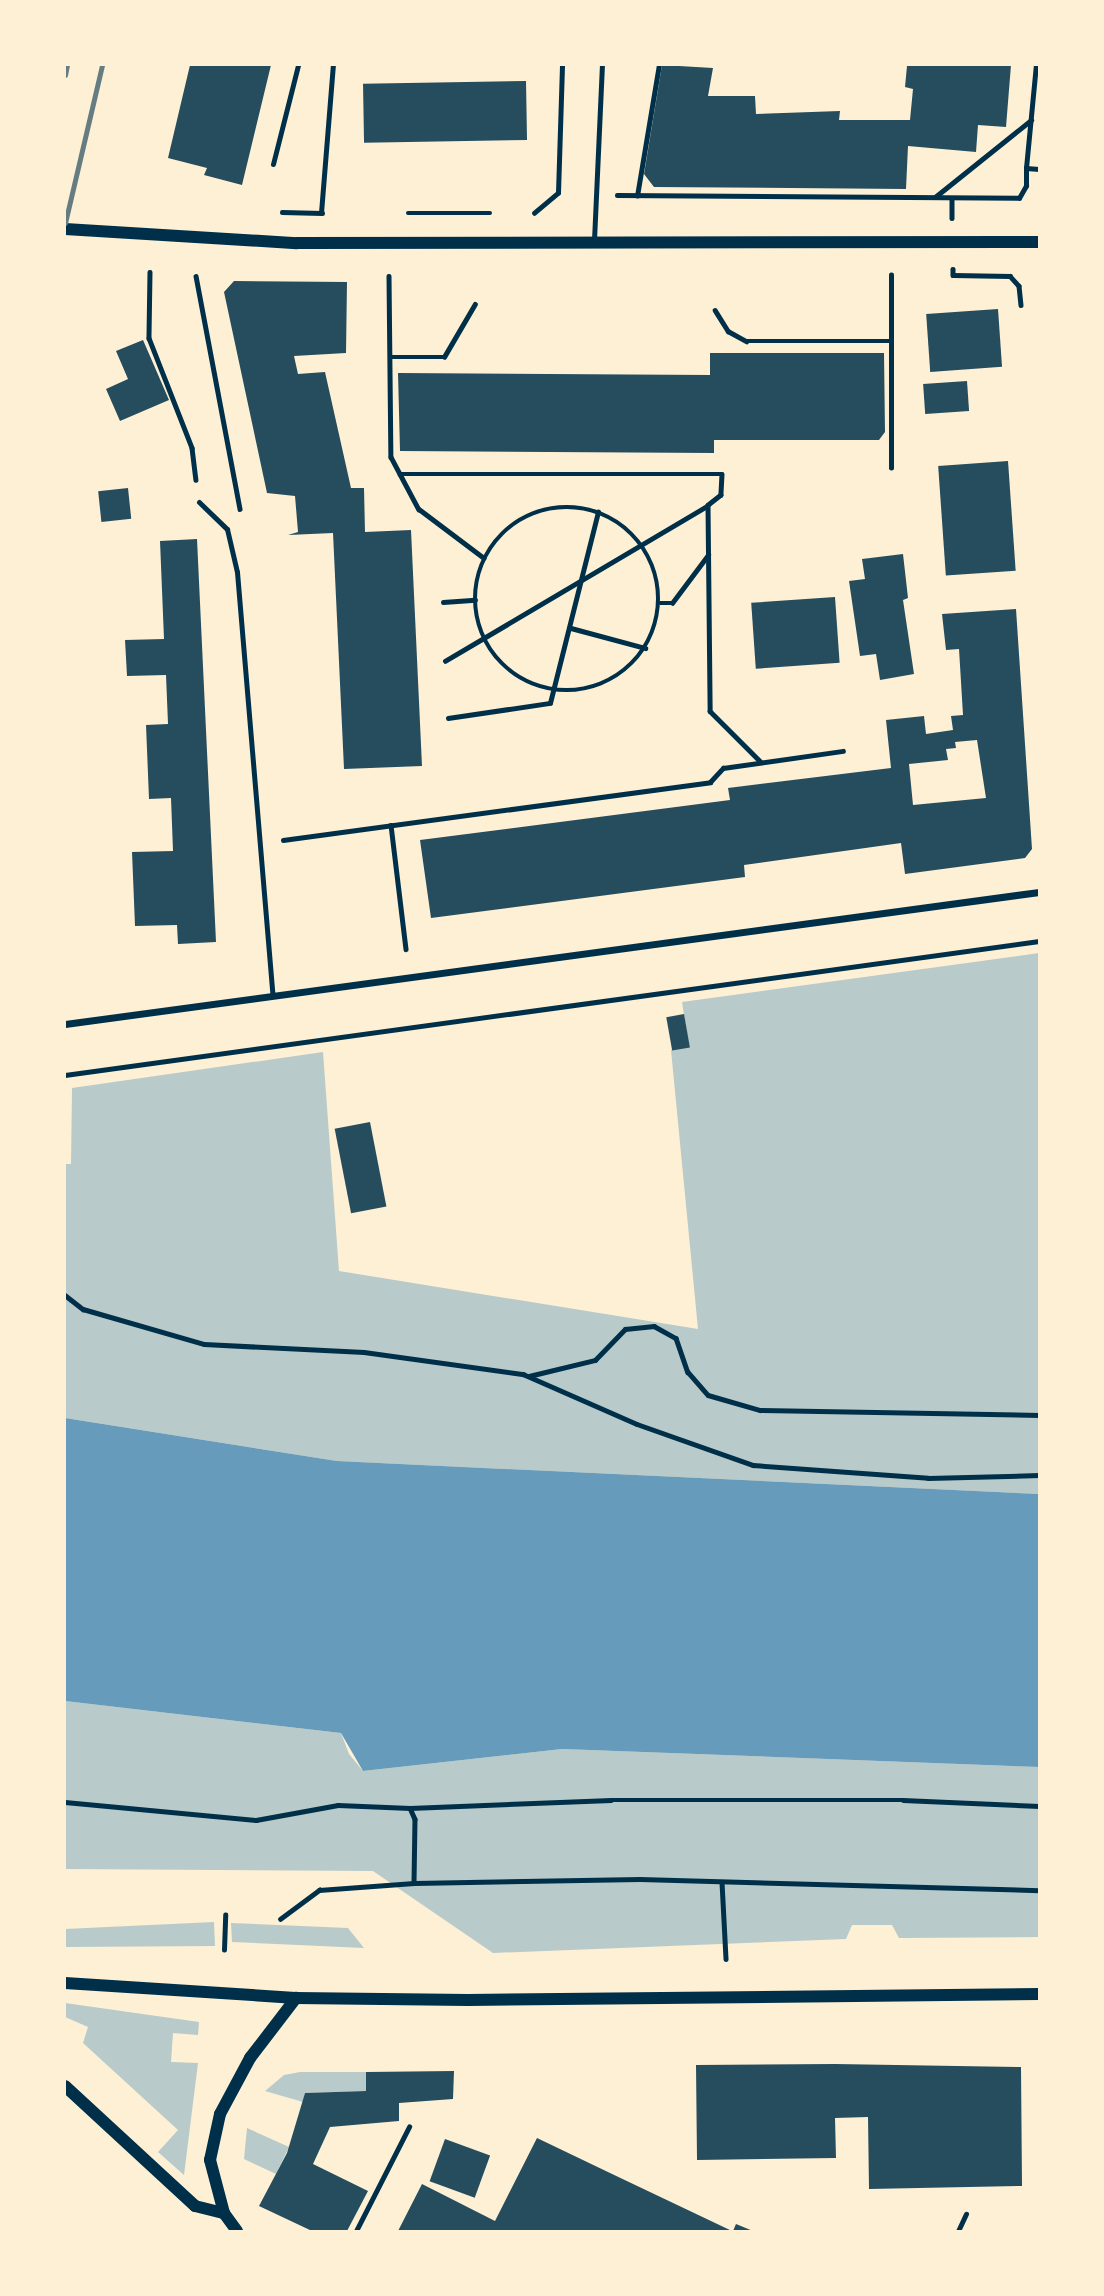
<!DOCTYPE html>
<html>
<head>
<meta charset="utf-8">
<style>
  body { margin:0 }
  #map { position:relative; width:1104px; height:2296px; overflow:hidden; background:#fdf0d5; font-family:"Roboto Condensed",sans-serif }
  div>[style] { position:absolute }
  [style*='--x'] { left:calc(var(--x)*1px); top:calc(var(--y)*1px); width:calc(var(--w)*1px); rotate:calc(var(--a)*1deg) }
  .green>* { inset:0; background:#b9caca }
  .water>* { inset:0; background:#669bbc }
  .building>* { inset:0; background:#264d5e; transform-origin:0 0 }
  .path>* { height:4.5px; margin:-2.25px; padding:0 2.25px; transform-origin:2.25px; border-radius:2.25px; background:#003049 }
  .path>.ring { margin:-2.25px; padding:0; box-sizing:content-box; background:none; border:4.5px solid #003049; border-radius:50% }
  .service>* { height:5px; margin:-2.5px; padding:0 2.5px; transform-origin:2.5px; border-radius:2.5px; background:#003049 }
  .minor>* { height:7px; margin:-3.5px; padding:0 3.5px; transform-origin:3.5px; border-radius:3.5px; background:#003049 }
  .tertiary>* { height:12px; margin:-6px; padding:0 6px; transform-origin:6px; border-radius:6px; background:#003049 }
  .rail>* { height:5px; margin:-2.5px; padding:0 2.5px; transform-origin:2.5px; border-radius:2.5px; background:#657d81 }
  span { translate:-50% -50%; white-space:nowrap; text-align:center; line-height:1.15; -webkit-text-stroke:7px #fdf0d5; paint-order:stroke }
  .frame { position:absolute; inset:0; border:66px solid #fdf0d5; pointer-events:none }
</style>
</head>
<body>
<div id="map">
  <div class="green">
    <i style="clip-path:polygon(1039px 953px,1039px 1494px,337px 1461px,65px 1418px,65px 1164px,71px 1164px,72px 1088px,323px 1052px,339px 1271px,698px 1329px,671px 1050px,689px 1047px,682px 1002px)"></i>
    <i style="clip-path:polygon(65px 1701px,341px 1733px,349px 1754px,363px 1771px,562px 1749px,1039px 1767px,1039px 1937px,899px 1938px,892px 1925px,852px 1925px,846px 1939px,493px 1953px,373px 1871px,65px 1869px)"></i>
    <i style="clip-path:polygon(214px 1922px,215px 1946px,65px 1947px,65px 1929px)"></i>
    <i style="clip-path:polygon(231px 1923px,348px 1928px,364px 1948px,232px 1942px)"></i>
    <i style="clip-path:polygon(65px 2003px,199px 2022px,198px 2035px,173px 2033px,171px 2062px,198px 2063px,184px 2175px,158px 2152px,178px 2130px,83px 2043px,88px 2027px,65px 2017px)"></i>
    <i style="clip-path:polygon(300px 2072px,366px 2072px,366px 2091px,305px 2093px,303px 2102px,265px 2091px,284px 2075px)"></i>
    <i style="clip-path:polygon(247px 2128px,289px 2147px,276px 2174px,244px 2159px)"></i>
  </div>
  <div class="water">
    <i style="clip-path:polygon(65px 1418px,337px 1461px,1039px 1494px,1039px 1767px,562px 1749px,363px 1771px,341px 1733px,65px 1701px)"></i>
  </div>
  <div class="building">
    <i style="clip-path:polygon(190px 65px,271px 65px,242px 185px,204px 175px,207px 168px,168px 158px)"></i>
    <i style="clip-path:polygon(662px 65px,713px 68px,708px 96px,755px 96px,756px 114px,840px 111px,839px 120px,910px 120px,913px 89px,905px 87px,907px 66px,1011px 65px,1006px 127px,978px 125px,976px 152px,908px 146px,906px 189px,654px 187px,644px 174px)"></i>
    <i style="left:526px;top:81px;width:59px;height:163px;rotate:89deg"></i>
    <i style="clip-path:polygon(234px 281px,347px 282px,346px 353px,294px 356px,298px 374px,325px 372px,351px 488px,364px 488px,365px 532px,411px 530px,422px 766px,344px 769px,333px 533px,288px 535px,298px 532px,295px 496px,267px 493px,224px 292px)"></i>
    <i style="left:998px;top:309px;width:58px;height:72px;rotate:86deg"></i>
    <i style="clip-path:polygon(143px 340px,169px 400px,120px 421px,106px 389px,128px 379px,116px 351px)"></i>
    <i style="clip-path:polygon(710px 353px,884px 353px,885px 432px,879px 440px,714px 440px,714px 453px,400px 451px,398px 373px,710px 375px)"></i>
    <i style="left:967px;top:381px;width:30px;height:44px;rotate:86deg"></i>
    <i style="left:1008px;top:461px;width:110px;height:70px;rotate:86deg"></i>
    <i style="left:128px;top:488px;width:31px;height:30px;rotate:84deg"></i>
    <i style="clip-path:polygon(197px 539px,216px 942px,178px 944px,177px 925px,135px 926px,132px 852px,173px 851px,171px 798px,149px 799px,146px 725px,168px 724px,166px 675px,127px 676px,125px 640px,164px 639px,160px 541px)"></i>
    <i style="clip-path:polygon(903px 554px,908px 598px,903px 600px,914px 674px,880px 680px,876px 654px,860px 656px,849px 581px,865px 579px,862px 559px)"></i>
    <i style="left:835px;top:597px;width:66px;height:84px;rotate:86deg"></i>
    <i style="clip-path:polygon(evenodd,1016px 609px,1032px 849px,1025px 858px,905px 874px,901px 843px,744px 865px,745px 877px,431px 918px,420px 840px,730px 800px,728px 788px,891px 768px,886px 720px,924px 716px,926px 734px,953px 730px,951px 716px,963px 715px,959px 649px,946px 650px,942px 614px,1016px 609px,977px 740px,986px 798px,913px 805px,909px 764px,948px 760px,946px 749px,956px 748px,955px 742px,977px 740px)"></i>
    <i style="left:684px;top:1014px;width:34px;height:18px;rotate:80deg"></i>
    <i style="left:370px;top:1122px;width:86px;height:36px;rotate:79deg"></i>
    <i style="clip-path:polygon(835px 2064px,1021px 2067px,1022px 2186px,869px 2189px,868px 2117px,835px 2118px,836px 2158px,697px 2160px,696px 2065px)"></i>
    <i style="clip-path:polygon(454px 2071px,453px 2099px,399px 2103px,399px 2121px,330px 2127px,313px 2164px,368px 2191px,347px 2231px,312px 2231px,259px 2206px,287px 2153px,305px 2093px,366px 2091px,366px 2072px)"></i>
    <i style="clip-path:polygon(537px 2138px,610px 2173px,732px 2231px,398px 2231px,422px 2184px,495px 2221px)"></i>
    <i style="left:445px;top:2139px;width:48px;height:45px;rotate:20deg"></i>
    <i style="clip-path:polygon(736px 2224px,753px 2231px,733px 2231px)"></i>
  </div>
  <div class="path">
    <i style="--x:1026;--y:168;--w:103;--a:-84.5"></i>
    <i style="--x:617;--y:195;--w:402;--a:0.4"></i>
    <i style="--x:1019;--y:198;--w:14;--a:-60"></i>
    <i style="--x:1026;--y:186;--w:18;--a:-90"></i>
    <i style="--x:1026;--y:168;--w:13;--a:4"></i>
    <i style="--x:637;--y:196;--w:133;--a:-80.5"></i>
    <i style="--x:935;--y:197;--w:123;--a:-38.7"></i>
    <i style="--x:952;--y:198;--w:20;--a:90"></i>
    <i style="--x:282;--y:212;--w:40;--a:1.4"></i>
    <i style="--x:321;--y:213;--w:148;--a:-85.4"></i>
    <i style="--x:408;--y:213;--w:82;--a:0"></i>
    <i style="--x:534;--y:213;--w:31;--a:-40"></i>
    <i style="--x:558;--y:193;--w:128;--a:-88.2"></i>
    <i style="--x:953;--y:269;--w:6;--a:90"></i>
    <i style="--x:953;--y:275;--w:57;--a:1"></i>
    <i style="--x:1010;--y:276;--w:13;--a:48"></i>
    <i style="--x:1019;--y:286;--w:19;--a:84"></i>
    <i style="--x:150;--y:272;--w:66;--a:90.9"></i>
    <i style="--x:149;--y:338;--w:118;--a:68.6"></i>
    <i style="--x:192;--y:448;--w:32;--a:83"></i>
    <i style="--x:196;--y:276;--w:237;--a:79.3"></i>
    <i style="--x:389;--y:276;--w:181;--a:89.4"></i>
    <i style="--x:391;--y:457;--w:19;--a:62"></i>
    <i style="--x:400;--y:474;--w:322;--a:0"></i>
    <i style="--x:722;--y:474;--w:21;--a:93"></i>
    <i style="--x:721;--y:495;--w:16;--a:142"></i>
    <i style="--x:708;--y:505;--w:206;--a:89.4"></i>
    <i style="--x:710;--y:711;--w:72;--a:45"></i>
    <i style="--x:715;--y:310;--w:25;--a:58"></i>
    <i style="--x:728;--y:331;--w:21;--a:29"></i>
    <i style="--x:746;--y:341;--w:145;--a:0"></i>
    <i style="--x:390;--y:357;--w:54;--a:0"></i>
    <i style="--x:444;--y:357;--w:61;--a:-59.7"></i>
    <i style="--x:891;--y:468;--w:193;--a:-90"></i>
    <i style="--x:400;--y:474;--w:40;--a:62"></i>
    <i style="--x:419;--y:509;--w:81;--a:37"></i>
    <i class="ring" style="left:475px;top:507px;width:179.5px;height:179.5px"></i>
    <i style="--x:443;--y:602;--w:32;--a:-4"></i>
    <i style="--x:660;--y:603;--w:12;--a:0"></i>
    <i style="--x:672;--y:603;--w:60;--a:-53.1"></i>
    <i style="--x:571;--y:628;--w:77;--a:15.1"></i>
    <i style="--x:445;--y:661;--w:304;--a:-30.6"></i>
    <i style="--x:448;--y:718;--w:103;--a:-8.4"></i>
    <i style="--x:550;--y:703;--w:197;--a:-75.9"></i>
    <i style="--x:391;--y:825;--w:125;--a:83.1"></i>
    <i style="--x:283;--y:840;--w:431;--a:-7.7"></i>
    <i style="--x:710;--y:782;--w:19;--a:-47"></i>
    <i style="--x:723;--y:768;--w:121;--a:-8.1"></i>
    <i style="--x:65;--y:1075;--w:983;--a:-7.83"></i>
    <i style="--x:65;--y:1295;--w:23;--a:38"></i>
    <i style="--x:83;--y:1309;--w:126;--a:16.1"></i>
    <i style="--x:204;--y:1344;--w:160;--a:2.9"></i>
    <i style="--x:364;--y:1352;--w:161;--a:7.9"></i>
    <i style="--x:523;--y:1374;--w:124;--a:23.7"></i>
    <i style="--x:637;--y:1424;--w:123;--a:19.5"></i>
    <i style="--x:753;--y:1465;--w:175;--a:4.2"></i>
    <i style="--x:928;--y:1478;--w:111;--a:-1.5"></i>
    <i style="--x:529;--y:1376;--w:68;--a:-13.6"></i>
    <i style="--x:595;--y:1360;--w:43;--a:-45.9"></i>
    <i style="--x:625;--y:1329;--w:29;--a:-6"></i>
    <i style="--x:654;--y:1326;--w:25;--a:29"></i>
    <i style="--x:676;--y:1338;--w:36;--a:71"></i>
    <i style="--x:688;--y:1372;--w:30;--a:49"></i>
    <i style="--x:708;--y:1395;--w:54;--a:16.1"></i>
    <i style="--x:760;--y:1410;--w:279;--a:1"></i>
    <i style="--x:65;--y:1802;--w:192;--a:5.4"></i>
    <i style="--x:256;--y:1820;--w:83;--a:-10.4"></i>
    <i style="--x:338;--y:1805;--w:72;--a:2.4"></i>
    <i style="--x:410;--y:1808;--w:12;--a:66"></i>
    <i style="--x:415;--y:1819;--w:64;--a:90.9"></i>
    <i style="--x:410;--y:1808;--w:201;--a:-2.3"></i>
    <i style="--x:611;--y:1800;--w:292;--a:0"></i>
    <i style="--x:903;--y:1800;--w:136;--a:2.5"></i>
    <i style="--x:722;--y:1882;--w:77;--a:87"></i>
    <i style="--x:280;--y:1919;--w:49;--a:-36.6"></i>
    <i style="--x:319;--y:1890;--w:95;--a:-4.2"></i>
    <i style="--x:414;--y:1883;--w:226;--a:-1"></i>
    <i style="--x:640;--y:1879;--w:399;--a:1.6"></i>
    <i style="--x:224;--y:1950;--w:35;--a:-88"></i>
    <i style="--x:356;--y:2231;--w:117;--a:-63"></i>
  </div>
  <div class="service">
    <i style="--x:273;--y:164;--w:102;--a:-75.8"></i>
    <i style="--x:594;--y:240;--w:175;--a:-87.4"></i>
    <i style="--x:199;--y:502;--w:39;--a:44"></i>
    <i style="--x:227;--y:529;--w:44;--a:76.9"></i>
    <i style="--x:237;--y:572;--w:422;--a:85.2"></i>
    <i style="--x:958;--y:2231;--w:19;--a:-65"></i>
  </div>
  <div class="minor">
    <i style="--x:65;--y:1024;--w:983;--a:-7.72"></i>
  </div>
  <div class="tertiary">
    <i style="--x:65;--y:229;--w:232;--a:3.5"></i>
    <i style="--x:297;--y:243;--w:742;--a:-0.08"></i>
    <i style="--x:65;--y:1983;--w:231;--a:3.7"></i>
    <i style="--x:296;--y:1998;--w:172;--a:0.7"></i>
    <i style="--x:468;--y:2000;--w:571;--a:-0.6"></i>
    <i style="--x:65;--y:2086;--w:177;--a:42.7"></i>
    <i style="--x:195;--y:2206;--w:30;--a:14"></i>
    <i style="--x:237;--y:2231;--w:22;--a:-126"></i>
    <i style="--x:224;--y:2213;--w:55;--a:-104.8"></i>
    <i style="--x:210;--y:2160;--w:47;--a:-77.7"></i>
    <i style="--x:220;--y:2114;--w:64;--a:-61.8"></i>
    <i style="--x:250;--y:2058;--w:76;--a:-52.5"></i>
  </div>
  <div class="rail">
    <i style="--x:65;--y:75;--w:10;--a:-79"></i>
    <i style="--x:65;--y:223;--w:162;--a:-76.8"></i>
  </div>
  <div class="frame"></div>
</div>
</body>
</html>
